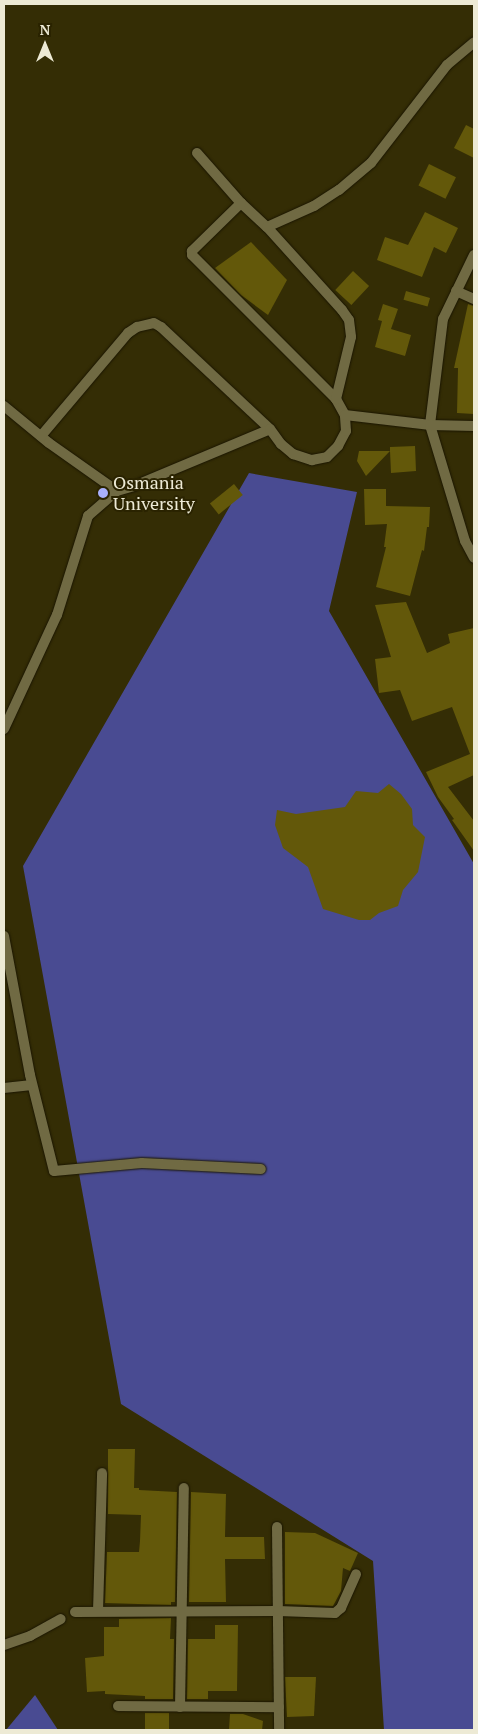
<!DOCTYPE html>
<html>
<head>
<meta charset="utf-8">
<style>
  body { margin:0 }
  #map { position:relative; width:478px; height:1734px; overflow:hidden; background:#342d05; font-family:"PT Serif",serif }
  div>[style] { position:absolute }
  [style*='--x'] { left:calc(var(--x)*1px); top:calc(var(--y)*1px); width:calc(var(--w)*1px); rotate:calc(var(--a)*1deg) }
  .green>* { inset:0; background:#494b92 }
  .building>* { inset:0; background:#63580a; transform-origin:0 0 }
  .roads { filter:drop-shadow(0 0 1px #1a1500) drop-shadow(0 0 1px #1a1500) }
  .street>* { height:10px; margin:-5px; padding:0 5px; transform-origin:5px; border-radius:5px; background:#706a43 }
  .dots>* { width:14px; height:14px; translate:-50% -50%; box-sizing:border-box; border:2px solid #2a2300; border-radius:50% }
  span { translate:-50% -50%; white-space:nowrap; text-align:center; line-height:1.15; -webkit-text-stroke:4px #2a2300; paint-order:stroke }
  .poi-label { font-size:18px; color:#edead5 }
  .left { translate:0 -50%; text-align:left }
  .frame { position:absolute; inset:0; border:5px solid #edead5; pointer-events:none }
  .north { position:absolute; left:20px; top:20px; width:50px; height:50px; -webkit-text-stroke:4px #2a2300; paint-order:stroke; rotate:0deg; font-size:14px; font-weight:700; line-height:20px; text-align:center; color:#edead5 }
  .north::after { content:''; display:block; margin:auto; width:18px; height:22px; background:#edead5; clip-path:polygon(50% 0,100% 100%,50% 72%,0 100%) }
</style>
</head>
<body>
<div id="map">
  <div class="green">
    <i style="clip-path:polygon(249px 473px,357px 492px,329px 611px,474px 864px,474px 1730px,384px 1730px,373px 1561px,121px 1404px,23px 866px)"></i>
    <i style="clip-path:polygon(35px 1695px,58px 1730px,6px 1730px)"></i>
  </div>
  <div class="building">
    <i style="clip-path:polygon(466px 125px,474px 129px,474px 158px,454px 148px)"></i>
    <i style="left:429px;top:164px;width:30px;height:24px;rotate:26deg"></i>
    <i style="clip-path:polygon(425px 212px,458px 228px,446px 253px,434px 247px,422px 277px,377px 260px,385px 237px,408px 245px)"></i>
    <i style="clip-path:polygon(251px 242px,287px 280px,268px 315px,241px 295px,215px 268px)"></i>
    <i style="left:353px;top:271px;width:22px;height:26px;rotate:43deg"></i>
    <i style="left:406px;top:291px;width:25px;height:9px;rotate:16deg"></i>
    <i style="clip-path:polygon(383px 304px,398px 309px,391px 329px,411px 335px,405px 356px,375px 347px,382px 321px,378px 320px)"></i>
    <i style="clip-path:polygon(468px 304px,474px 306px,474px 414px,457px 413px,458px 368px,454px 368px)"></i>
    <i style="clip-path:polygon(415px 446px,416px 471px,391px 473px,390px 451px,366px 476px,357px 461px,359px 451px,390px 451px,390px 447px)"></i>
    <i style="left:234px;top:484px;width:14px;height:31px;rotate:51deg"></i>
    <i style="clip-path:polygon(364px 489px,386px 489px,386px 506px,430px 507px,429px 527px,427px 527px,424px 551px,422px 550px,410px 596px,376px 587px,386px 547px,384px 547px,387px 524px,365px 525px)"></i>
    <i style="clip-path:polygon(406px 602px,427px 653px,450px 643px,448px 634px,474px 628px,474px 775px,448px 787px,474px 821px,474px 851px,452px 820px,454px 819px,438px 797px,426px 772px,470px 754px,452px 707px,412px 721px,400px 690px,379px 693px,375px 659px,391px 657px,375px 605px)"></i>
    <i style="clip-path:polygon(389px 784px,401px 794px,412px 809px,413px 825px,425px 837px,418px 872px,403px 890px,398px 906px,379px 913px,370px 920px,359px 920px,323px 909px,308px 867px,283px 848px,275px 825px,277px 810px,296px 814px,345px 807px,356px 791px,378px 793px)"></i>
    <i style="clip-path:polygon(108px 1449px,135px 1449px,134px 1488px,139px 1488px,139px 1490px,177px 1492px,175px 1602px,171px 1602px,171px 1605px,105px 1603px,107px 1552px,139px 1552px,140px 1541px,141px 1515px,108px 1514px)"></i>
    <i style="clip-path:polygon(191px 1492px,226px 1494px,225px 1537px,264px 1537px,265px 1559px,225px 1559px,226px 1602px,189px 1602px)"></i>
    <i style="clip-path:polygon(285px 1532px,315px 1533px,358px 1553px,350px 1571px,343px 1568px,341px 1591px,333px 1606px,285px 1604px)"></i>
    <i style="clip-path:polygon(171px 1618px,170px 1639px,174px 1639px,173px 1699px,145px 1699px,145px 1696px,105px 1694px,105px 1691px,87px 1692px,85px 1658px,104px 1656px,104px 1627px,119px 1627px,119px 1619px)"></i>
    <i style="clip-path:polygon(215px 1625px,238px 1625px,237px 1691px,208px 1691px,208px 1699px,187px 1699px,188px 1639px,215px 1639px)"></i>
    <i style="clip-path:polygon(285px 1677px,316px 1677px,314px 1716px,287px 1717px)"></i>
    <i style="left:145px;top:1713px;width:24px;height:17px"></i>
    <i style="clip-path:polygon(230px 1714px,243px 1714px,263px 1721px,262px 1730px,229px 1730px)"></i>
  </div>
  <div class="roads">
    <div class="street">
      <i style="--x:197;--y:153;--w:67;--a:48.7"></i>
      <i style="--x:241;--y:203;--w:35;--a:43"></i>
      <i style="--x:267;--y:227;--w:51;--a:-24.1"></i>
      <i style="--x:314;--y:206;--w:30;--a:-33"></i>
      <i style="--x:339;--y:190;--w:42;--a:-40.2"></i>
      <i style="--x:371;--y:163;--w:124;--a:-52.2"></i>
      <i style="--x:447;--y:65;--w:35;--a:-40"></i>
      <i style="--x:241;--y:203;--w:69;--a:135.6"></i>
      <i style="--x:192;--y:251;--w:4;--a:90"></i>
      <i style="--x:192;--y:255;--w:204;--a:45"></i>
      <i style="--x:336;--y:399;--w:18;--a:61"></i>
      <i style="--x:267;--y:227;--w:112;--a:47.9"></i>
      <i style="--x:342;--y:310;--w:12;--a:55"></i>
      <i style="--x:349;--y:320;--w:17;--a:83"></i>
      <i style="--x:351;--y:337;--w:64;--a:103.6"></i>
      <i style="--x:474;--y:255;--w:71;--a:115.8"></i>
      <i style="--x:443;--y:319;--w:107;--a:97"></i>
      <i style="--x:430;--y:425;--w:121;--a:73.2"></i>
      <i style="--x:465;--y:541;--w:19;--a:62"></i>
      <i style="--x:456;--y:291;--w:20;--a:24"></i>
      <i style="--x:4;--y:406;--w:58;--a:39.4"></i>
      <i style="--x:49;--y:443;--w:83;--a:35.2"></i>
      <i style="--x:41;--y:436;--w:135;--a:-49.8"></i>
      <i style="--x:128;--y:333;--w:11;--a:-34"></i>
      <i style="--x:137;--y:327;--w:17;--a:-13"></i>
      <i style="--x:154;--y:323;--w:8;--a:30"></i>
      <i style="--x:161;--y:327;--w:149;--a:43.1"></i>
      <i style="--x:4;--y:729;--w:126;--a:-65.1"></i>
      <i style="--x:57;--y:615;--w:104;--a:-72.6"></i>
      <i style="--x:88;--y:516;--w:38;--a:-41"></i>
      <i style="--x:117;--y:491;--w:18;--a:-16"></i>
      <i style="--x:134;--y:486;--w:147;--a:-22.7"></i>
      <i style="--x:270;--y:429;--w:19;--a:54"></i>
      <i style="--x:281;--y:444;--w:16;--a:40"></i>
      <i style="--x:293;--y:454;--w:20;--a:18"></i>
      <i style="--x:312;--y:460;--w:15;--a:-11"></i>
      <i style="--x:327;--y:457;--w:16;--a:-45"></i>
      <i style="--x:338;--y:446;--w:17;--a:-62"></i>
      <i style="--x:346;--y:431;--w:16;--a:-94"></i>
      <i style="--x:345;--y:415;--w:86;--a:6.7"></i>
      <i style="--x:430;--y:425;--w:44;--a:1.3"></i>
      <i style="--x:4;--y:936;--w:141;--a:79.4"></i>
      <i style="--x:30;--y:1075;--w:99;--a:76"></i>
      <i style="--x:54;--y:1171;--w:88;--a:-5.2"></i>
      <i style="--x:142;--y:1163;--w:119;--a:2.9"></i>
      <i style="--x:4;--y:1088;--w:28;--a:-6"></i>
      <i style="--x:277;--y:1527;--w:203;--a:89.4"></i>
      <i style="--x:98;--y:1611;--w:138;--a:-88.3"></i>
      <i style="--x:75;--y:1612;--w:203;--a:-0.3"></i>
      <i style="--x:278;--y:1611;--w:57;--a:2"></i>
      <i style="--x:335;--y:1613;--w:8;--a:-40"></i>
      <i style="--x:341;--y:1608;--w:37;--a:-66"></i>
      <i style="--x:4;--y:1645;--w:28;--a:-19"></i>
      <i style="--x:30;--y:1636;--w:35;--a:-29"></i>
      <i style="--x:118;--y:1706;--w:161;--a:0.4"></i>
      <i style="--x:180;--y:1707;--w:219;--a:-89"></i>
    </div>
  </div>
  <div class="dots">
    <i style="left:103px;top:493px;background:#a9b0fc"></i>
  </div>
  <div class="poi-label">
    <span class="left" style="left:113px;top:493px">Osmania<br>University</span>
  </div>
  <div class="frame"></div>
  <div class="north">N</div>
</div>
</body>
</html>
